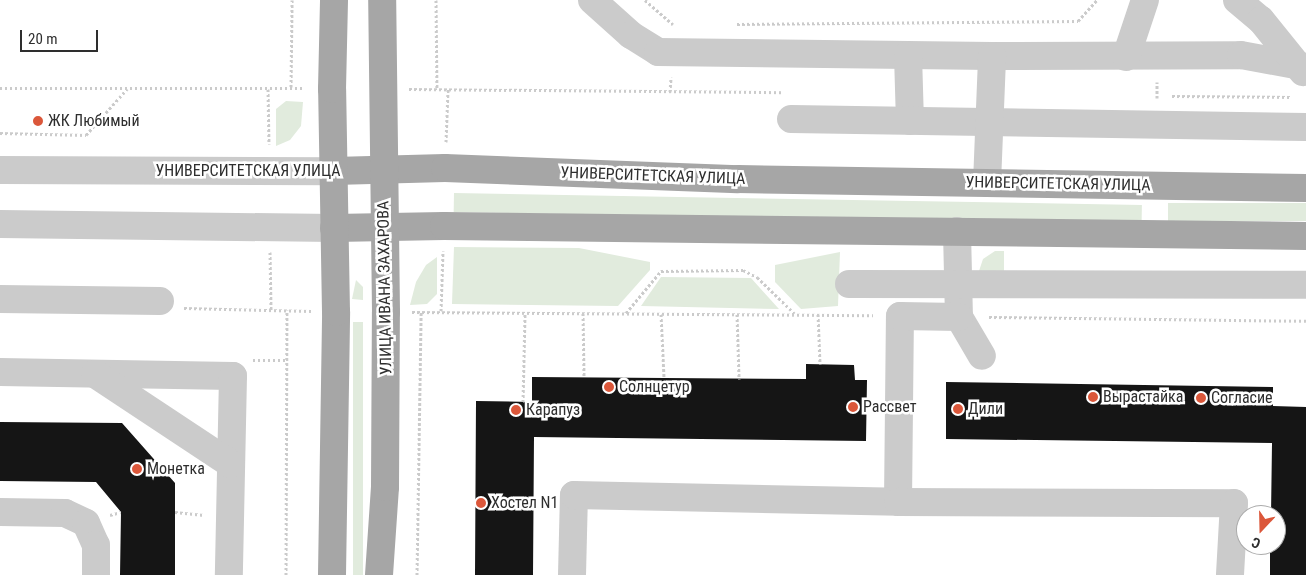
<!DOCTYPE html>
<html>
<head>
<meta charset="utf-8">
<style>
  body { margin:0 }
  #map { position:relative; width:1306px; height:575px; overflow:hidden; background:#fff; font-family:"Roboto Condensed",sans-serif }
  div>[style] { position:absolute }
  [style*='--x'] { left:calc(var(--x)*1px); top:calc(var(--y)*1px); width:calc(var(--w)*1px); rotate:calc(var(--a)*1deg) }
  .green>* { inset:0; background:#e1ebdd; transform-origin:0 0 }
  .building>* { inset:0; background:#151515 }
  .path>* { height:3px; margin-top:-1.5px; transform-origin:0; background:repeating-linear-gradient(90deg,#cbcbcb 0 2.5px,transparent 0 5px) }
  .minor>* { height:28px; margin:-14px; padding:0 14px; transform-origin:14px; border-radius:14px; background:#cbcbcb }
  .major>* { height:28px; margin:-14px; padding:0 14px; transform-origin:14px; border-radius:14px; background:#a6a6a6 }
  .dots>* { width:14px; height:14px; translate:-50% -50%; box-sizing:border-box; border:2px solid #fff; border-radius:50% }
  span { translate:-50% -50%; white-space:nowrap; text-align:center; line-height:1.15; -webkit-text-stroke:5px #fff; paint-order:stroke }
  .poi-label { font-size:16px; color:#2e2e2e }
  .left { translate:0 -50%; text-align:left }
  .street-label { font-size:16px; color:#2e2e2e }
  .north { position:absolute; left:1236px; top:505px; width:50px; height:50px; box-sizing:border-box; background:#fff; border:1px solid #ababab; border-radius:50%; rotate:201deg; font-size:14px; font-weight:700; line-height:20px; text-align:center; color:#2e2e2e }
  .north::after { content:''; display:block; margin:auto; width:18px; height:22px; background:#db573a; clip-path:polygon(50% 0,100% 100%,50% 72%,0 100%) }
  .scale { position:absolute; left:20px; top:30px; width:78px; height:22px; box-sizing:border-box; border:2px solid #2e2e2e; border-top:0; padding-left:6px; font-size:15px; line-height:18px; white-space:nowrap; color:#2e2e2e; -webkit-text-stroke:4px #fff; paint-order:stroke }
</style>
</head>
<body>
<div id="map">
  <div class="green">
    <i style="clip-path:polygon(286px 101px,303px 102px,301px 126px,290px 140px,276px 146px,276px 109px)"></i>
    <i style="left:454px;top:193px;width:688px;height:19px;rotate:1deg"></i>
    <i style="left:1168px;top:203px;width:138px;height:18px"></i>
    <i style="clip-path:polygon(454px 247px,579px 248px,650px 262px,650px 270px,618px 306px,452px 304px)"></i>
    <i style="clip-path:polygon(995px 251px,1004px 251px,1004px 273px,978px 274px,983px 259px)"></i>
    <i style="clip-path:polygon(840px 252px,838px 306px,801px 309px,775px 282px,775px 265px)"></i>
    <i style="clip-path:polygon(437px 257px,437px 294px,427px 304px,410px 305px,416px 282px,426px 265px)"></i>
    <i style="clip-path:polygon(661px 277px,751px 278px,779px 309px,641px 306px)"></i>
    <i style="clip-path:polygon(356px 280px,363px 287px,363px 300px,352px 299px)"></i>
    <i style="left:353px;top:322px;width:10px;height:253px"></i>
  </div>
  <div class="building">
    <i style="clip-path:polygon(806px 364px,854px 365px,855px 380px,867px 380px,866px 441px,534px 437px,533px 575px,475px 575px,476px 401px,532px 402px,532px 377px,806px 379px)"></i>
    <i style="clip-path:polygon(946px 382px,1273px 387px,1273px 406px,1306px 407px,1306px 575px,1270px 575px,1270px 545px,1276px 545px,1276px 515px,1271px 515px,1272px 443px,946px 439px)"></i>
    <i style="clip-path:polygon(0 422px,122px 423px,175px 483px,175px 575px,120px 575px,121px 512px,96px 482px,0 481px)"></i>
  </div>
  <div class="path">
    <i style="--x:436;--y:0;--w:89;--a:89.4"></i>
    <i style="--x:645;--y:0;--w:37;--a:41"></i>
    <i style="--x:737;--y:24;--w:341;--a:-0.5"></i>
    <i style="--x:1078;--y:21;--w:28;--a:-48"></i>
    <i style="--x:291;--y:87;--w:87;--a:-89.3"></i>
    <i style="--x:0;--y:88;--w:305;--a:0"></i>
    <i style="--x:268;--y:89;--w:55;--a:89"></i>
    <i style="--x:409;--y:89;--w:374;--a:0.5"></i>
    <i style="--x:670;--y:92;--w:15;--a:-86"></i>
    <i style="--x:1172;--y:96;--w:118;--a:0.5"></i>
    <i style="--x:1157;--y:98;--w:16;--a:-90"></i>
    <i style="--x:0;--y:133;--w:86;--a:1.3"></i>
    <i style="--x:86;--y:135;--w:62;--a:-48.3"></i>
    <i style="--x:446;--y:142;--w:53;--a:-87.8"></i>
    <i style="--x:270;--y:252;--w:58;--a:89"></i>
    <i style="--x:184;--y:308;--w:127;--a:1.4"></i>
    <i style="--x:441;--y:311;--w:60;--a:-88.1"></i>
    <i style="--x:412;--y:312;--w:461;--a:0.4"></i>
    <i style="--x:583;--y:313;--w:64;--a:89.1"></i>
    <i style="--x:626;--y:313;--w:55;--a:-50.2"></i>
    <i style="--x:661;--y:271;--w:82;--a:-0.7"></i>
    <i style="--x:743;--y:270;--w:16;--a:27"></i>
    <i style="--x:757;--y:277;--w:52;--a:44.2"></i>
    <i style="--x:661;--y:314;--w:64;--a:87.3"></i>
    <i style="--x:737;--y:314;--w:65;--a:88.2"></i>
    <i style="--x:818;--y:314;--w:50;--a:87.7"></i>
    <i style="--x:989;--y:317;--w:317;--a:0.7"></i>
    <i style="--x:253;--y:360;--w:35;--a:0"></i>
    <i style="--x:523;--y:402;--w:88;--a:-88.7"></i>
    <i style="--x:175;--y:512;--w:29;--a:6"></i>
    <i style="--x:110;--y:515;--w:11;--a:-15"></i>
    <i style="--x:286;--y:575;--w:265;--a:-89.8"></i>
    <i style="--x:417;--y:575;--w:263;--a:-89.1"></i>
  </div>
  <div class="minor">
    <i style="--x:592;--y:0;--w:52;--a:41.9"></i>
    <i style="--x:631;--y:35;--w:32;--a:32"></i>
    <i style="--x:658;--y:52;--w:334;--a:0.7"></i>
    <i style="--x:992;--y:56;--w:249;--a:-0.2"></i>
    <i style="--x:1241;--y:55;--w:66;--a:10.5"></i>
    <i style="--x:1237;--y:0;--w:31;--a:40"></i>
    <i style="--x:1261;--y:20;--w:67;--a:51.1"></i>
    <i style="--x:908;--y:55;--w:66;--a:88.3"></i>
    <i style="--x:1126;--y:57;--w:60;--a:-71.6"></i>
    <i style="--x:791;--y:119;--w:515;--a:0.89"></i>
    <i style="--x:0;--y:170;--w:334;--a:0.2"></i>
    <i style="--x:987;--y:183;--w:127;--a:-87.7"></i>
    <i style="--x:0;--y:224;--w:334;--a:0.7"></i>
    <i style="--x:957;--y:231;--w:86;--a:88.7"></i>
    <i style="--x:959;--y:317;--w:45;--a:59.5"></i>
    <i style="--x:849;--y:284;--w:457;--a:0.1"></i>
    <i style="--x:0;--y:299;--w:160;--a:0.7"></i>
    <i style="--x:0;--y:372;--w:233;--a:1"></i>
    <i style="--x:233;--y:376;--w:199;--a:91.2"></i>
    <i style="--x:95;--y:374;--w:163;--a:33.5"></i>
    <i style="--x:898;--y:502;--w:186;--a:-89.4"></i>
    <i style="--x:900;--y:316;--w:59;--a:1"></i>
    <i style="--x:0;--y:512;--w:65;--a:0.9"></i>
    <i style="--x:65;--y:513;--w:23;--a:25"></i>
    <i style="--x:86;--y:523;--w:24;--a:66"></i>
    <i style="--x:96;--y:545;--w:30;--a:90"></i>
    <i style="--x:572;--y:575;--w:80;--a:-88.6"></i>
    <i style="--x:574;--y:495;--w:324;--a:1.2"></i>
    <i style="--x:898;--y:502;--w:336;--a:0.2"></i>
    <i style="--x:1234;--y:503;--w:72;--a:93.2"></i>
  </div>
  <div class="major">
    <i style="--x:334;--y:171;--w:111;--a:-1.5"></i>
    <i style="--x:445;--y:168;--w:293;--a:2.2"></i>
    <i style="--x:738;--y:179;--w:568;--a:0.91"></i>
    <i style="--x:334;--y:228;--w:110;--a:-1"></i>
    <i style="--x:444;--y:226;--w:862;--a:0.66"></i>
    <i style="--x:332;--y:575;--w:263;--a:-89.1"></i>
    <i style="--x:336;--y:312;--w:223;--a:-91"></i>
    <i style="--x:332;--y:89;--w:89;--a:-88.7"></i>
    <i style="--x:379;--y:575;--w:88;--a:-86.1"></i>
    <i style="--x:385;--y:487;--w:175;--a:-89.7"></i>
    <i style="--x:386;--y:312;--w:312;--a:-90.7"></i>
  </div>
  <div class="dots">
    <i style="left:38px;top:121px;background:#db573a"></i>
    <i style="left:609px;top:387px;background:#db573a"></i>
    <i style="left:1093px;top:397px;background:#db573a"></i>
    <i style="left:1201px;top:398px;background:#db573a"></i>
    <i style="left:853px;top:407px;background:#db573a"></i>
    <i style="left:958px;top:409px;background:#db573a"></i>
    <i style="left:516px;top:410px;background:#db573a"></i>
    <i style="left:137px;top:469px;background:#db573a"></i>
    <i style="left:481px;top:503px;background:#db573a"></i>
  </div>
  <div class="poi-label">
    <span class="left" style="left:48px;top:121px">ЖК Любимый</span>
    <span class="left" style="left:619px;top:387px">Солнцетур</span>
    <span class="left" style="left:1103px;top:397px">Вырастайка</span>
    <span class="left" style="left:1211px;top:398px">Согласие</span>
    <span class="left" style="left:863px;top:407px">Рассвет</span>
    <span class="left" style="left:968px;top:409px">Дили</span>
    <span class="left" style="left:526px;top:410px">Карапуз</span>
    <span class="left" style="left:147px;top:469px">Монетка</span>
    <span class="left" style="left:491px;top:503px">Хостел N1</span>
  </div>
  <div class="street-label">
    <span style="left:248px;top:171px">УНИВЕРСИТЕТСКАЯ УЛИЦА</span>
    <span style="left:653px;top:176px;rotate:2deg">УНИВЕРСИТЕТСКАЯ УЛИЦА</span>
    <span style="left:1058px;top:184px;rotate:1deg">УНИВЕРСИТЕТСКАЯ УЛИЦА</span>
    <span style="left:385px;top:288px;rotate:-91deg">УЛИЦА ИВАНА ЗАХАРОВА</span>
  </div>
  <div class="north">С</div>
  <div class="scale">20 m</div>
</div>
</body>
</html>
